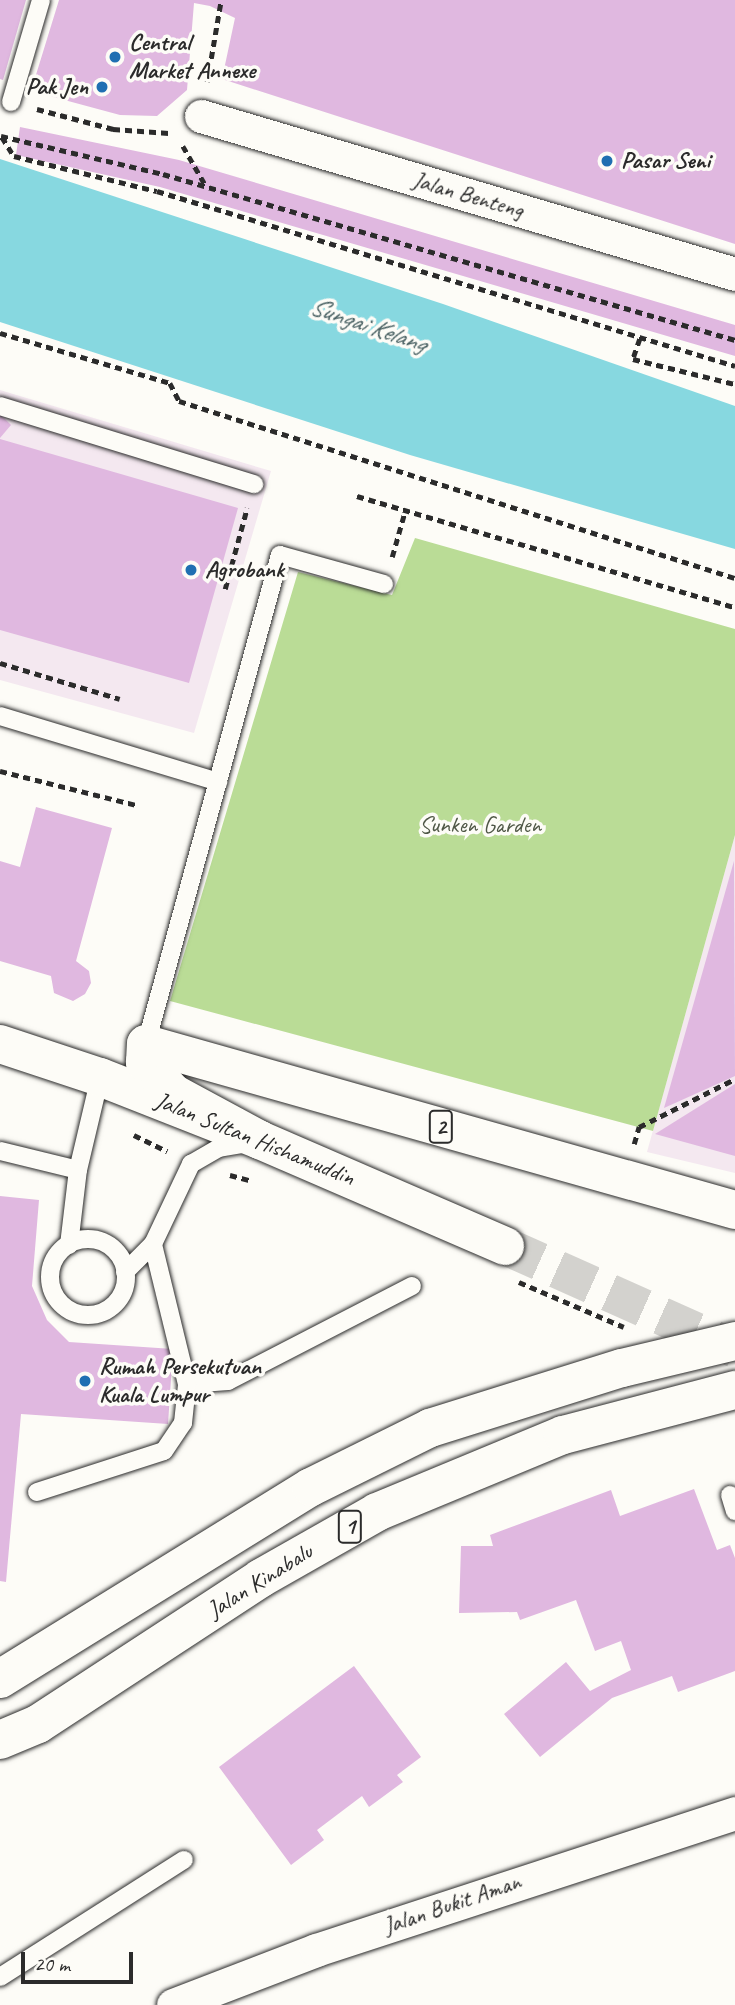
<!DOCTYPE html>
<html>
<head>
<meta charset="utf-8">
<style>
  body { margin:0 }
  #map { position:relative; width:735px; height:2005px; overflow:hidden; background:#fdfcf7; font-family:Caveat,sans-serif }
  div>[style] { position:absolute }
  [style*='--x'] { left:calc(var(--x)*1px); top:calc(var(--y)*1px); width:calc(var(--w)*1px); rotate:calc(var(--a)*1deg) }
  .built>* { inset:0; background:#f4e8f0 }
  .green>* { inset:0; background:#badc96 }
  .water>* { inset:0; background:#87d8e0 }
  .building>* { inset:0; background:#e0b8e0 }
  .secondary-tunnel>* { height:38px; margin-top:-19px; transform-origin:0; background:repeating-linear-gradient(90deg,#d3d2ce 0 38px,transparent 0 57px) }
  .path>* { height:4.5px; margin-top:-2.25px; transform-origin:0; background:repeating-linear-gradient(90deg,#2b2b2b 0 7px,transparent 0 12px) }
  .roads { filter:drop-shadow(0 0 2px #2b2b2b) drop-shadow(0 0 2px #2b2b2b) }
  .lane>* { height:18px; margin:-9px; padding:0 9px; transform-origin:9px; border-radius:9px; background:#fdfcf7 }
  .lane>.ring { margin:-9px; padding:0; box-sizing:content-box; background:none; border:18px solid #fdfcf7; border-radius:50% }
  .street>* { height:33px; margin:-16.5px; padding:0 16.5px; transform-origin:16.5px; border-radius:16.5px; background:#fdfcf7 }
  .secondary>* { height:38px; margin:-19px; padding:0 19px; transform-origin:19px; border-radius:19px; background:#fdfcf7 }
  .highway>* { height:38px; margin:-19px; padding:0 19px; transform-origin:19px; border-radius:19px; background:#fdfcf7 }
  .dots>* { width:19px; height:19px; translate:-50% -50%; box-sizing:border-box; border:4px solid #fdfcf7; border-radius:50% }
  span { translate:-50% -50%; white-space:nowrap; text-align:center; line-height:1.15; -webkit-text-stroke:7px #fdfcf7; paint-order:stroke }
  .shield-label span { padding:2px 5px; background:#fdfcf7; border:2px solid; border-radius:5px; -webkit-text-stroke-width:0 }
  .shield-label { font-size:23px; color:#2b2b2b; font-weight:700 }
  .poi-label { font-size:24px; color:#2b2b2b; font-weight:700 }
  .left { translate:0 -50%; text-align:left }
  .right { translate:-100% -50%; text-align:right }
  .street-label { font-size:24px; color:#2b2b2b }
  .park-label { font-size:24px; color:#4f5746 }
  .water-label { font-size:26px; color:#475f61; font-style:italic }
  .scale { position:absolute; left:21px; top:1952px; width:112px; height:32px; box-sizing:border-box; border:4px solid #2b2b2b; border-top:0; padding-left:9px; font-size:21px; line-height:24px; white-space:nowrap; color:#2b2b2b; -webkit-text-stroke:5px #fdfcf7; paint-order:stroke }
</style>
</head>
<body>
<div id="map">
  <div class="built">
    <i style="clip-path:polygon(0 390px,271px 471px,194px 733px,0 680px)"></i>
    <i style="clip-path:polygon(735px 835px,735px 1173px,647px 1152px)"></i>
  </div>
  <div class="green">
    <i style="clip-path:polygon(415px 538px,735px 629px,735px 835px,653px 1131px,170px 1001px,298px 572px,392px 595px)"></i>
  </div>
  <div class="water">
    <i style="clip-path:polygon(0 159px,443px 304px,735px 406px,735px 549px,410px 455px,0 322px)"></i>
  </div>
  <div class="building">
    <i style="clip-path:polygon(0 0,26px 0,3px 80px,0 79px)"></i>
    <i style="clip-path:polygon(59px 0,735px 0,735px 244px,222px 79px,235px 18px,210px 6px,194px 3px,187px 90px,157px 116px,120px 115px,31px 91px)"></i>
    <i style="clip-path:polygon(20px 127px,179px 160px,735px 325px,735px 356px,160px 187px,16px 155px)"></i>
    <i style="clip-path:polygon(0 414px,11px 425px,0 438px)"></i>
    <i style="clip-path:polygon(0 439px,238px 508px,189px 683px,0 630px)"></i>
    <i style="clip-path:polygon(36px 807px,112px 828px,76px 961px,89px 971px,91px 983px,85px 994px,73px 1001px,54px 993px,51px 976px,0 961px,0 861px,20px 867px)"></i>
    <i style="clip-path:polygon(734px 861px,735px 1076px,664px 1108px)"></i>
    <i style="clip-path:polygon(735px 1084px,735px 1156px,655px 1134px)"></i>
    <i style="clip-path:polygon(0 1196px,39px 1200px,32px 1286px,47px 1320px,69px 1342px,173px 1349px,168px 1424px,21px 1414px,6px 1582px,0 1581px)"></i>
    <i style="clip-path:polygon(694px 1489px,717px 1550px,730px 1545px,735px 1558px,735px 1671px,678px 1692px,672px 1676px,612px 1698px,540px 1757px,504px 1714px,566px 1662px,590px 1691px,631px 1670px,621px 1641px,595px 1651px,576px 1600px,520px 1620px,517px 1612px,459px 1613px,461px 1546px,493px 1546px,490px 1535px,611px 1490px,620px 1516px)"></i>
    <i style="clip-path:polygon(354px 1666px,421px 1757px,397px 1775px,403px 1782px,369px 1807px,362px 1796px,317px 1830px,324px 1840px,291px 1865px,219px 1767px)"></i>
  </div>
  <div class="secondary-tunnel">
    <i style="--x:505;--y:1246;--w:252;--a:24.1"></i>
  </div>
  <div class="path">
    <i style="--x:207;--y:82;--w:83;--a:-80.3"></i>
    <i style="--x:37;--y:109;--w:79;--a:14.7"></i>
    <i style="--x:113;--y:129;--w:56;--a:4.1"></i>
    <i style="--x:1;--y:136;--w:166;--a:13.2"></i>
    <i style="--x:163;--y:174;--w:596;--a:16.18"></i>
    <i style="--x:2;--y:137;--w:22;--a:58"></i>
    <i style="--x:14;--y:156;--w:147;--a:13.8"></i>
    <i style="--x:157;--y:191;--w:604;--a:16.84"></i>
    <i style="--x:183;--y:146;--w:46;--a:60.1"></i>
    <i style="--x:0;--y:333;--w:177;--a:16.4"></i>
    <i style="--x:170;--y:383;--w:20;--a:63"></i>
    <i style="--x:179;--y:401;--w:583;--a:17.66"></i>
    <i style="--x:640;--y:339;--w:21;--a:109"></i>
    <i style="--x:633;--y:359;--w:105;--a:13.8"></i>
    <i style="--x:357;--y:496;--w:394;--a:16.4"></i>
    <i style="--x:392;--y:557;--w:48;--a:-74.2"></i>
    <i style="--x:225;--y:589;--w:84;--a:-74.8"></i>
    <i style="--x:0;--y:663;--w:125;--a:16.7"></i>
    <i style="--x:0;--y:771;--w:140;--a:14"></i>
    <i style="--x:134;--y:1135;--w:37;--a:26"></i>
    <i style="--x:634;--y:1144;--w:18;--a:-74"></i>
    <i style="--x:639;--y:1127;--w:107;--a:-26.6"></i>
    <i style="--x:230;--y:1175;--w:20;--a:15"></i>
    <i style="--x:519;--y:1282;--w:114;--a:23.2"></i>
  </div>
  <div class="roads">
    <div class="lane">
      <i style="--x:11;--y:102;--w:106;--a:-73.6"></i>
      <i style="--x:0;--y:406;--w:266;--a:17.1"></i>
      <i style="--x:0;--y:716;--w:228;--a:16.8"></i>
      <i style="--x:146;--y:1044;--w:507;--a:-74.68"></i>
      <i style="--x:280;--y:555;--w:108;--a:15.6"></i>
      <i style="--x:0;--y:1151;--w:80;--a:13.7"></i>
      <i class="ring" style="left:50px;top:1239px;width:58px;height:58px"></i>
      <i style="--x:69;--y:1245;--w:76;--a:-83.2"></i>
      <i style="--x:78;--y:1170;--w:96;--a:-76.7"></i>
      <i style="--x:125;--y:1272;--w:40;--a:-45"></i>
      <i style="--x:153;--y:1244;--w:89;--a:-64.6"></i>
      <i style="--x:191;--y:1164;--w:32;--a:-30"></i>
      <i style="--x:219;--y:1148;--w:27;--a:-10"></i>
      <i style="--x:187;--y:1384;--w:41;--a:-4.2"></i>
      <i style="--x:228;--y:1381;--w:207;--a:-27.3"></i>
      <i style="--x:37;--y:1492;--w:133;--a:-17.9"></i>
      <i style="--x:164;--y:1451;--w:34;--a:-56"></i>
      <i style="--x:183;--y:1423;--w:39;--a:-84"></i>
      <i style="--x:187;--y:1384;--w:144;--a:-103.7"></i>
      <i style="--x:730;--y:1495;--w:17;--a:73"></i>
      <i style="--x:0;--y:1977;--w:218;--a:-32.5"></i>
    </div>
    <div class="street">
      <i style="--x:201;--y:116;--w:557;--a:16.48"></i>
      <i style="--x:173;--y:2005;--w:153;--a:-21"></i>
      <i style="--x:316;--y:1950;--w:441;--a:-18.1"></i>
    </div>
    <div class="secondary">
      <i style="--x:0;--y:1044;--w:105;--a:18.3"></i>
      <i style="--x:100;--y:1077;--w:172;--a:21.5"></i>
      <i style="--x:260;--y:1140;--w:267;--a:23.4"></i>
    </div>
    <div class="highway">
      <i style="--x:260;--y:1140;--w:99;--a:-151.6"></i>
      <i style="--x:173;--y:1093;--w:42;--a:-132.1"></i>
      <i style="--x:145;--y:1062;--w:18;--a:-87"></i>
      <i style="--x:146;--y:1044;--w:612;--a:15.74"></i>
      <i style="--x:0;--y:1679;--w:365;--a:-31.7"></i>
      <i style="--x:311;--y:1487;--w:133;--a:-26.4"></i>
      <i style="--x:430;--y:1428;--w:201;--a:-17.4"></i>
      <i style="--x:622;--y:1368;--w:116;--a:-13.4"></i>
      <i style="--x:0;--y:1740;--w:41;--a:-22.8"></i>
      <i style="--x:38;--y:1724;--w:267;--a:-33.2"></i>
      <i style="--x:261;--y:1578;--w:133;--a:-29.6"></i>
      <i style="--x:377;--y:1512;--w:201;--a:-22.5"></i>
      <i style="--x:563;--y:1435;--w:178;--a:-14.7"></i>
    </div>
  </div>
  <div class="dots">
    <i style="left:115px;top:57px;background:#1f6fb2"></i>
    <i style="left:102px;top:87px;background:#1f6fb2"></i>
    <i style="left:607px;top:161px;background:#1f6fb2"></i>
    <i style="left:191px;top:570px;background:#1f6fb2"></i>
    <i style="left:85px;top:1381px;background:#1f6fb2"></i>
  </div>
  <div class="shield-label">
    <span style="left:441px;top:1127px">2</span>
    <span style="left:350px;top:1527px">1</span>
  </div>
  <div class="poi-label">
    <span class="left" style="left:129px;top:57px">Central<br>Market Annexe</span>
    <span class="right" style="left:88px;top:87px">Pak Jen</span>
    <span class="left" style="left:621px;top:161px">Pasar Seni</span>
    <span class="left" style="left:205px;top:570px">Agrobank</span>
    <span class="left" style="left:99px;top:1381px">Rumah Persekutuan<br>Kuala Lumpur</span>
  </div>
  <div class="street-label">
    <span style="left:468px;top:195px;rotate:16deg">Jalan Benteng</span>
    <span style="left:255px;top:1139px;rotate:22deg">Jalan Sultan Hishamuddin</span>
    <span style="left:260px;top:1581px;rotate:-32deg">Jalan Kinabalu</span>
    <span style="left:452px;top:1904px;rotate:-19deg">Jalan Bukit Aman</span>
  </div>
  <div class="park-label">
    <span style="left:480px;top:825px">Sunken Garden</span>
  </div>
  <div class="water-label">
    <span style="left:368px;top:325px;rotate:19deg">Sungai Kelang</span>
  </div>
  <div class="scale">20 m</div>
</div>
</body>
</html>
